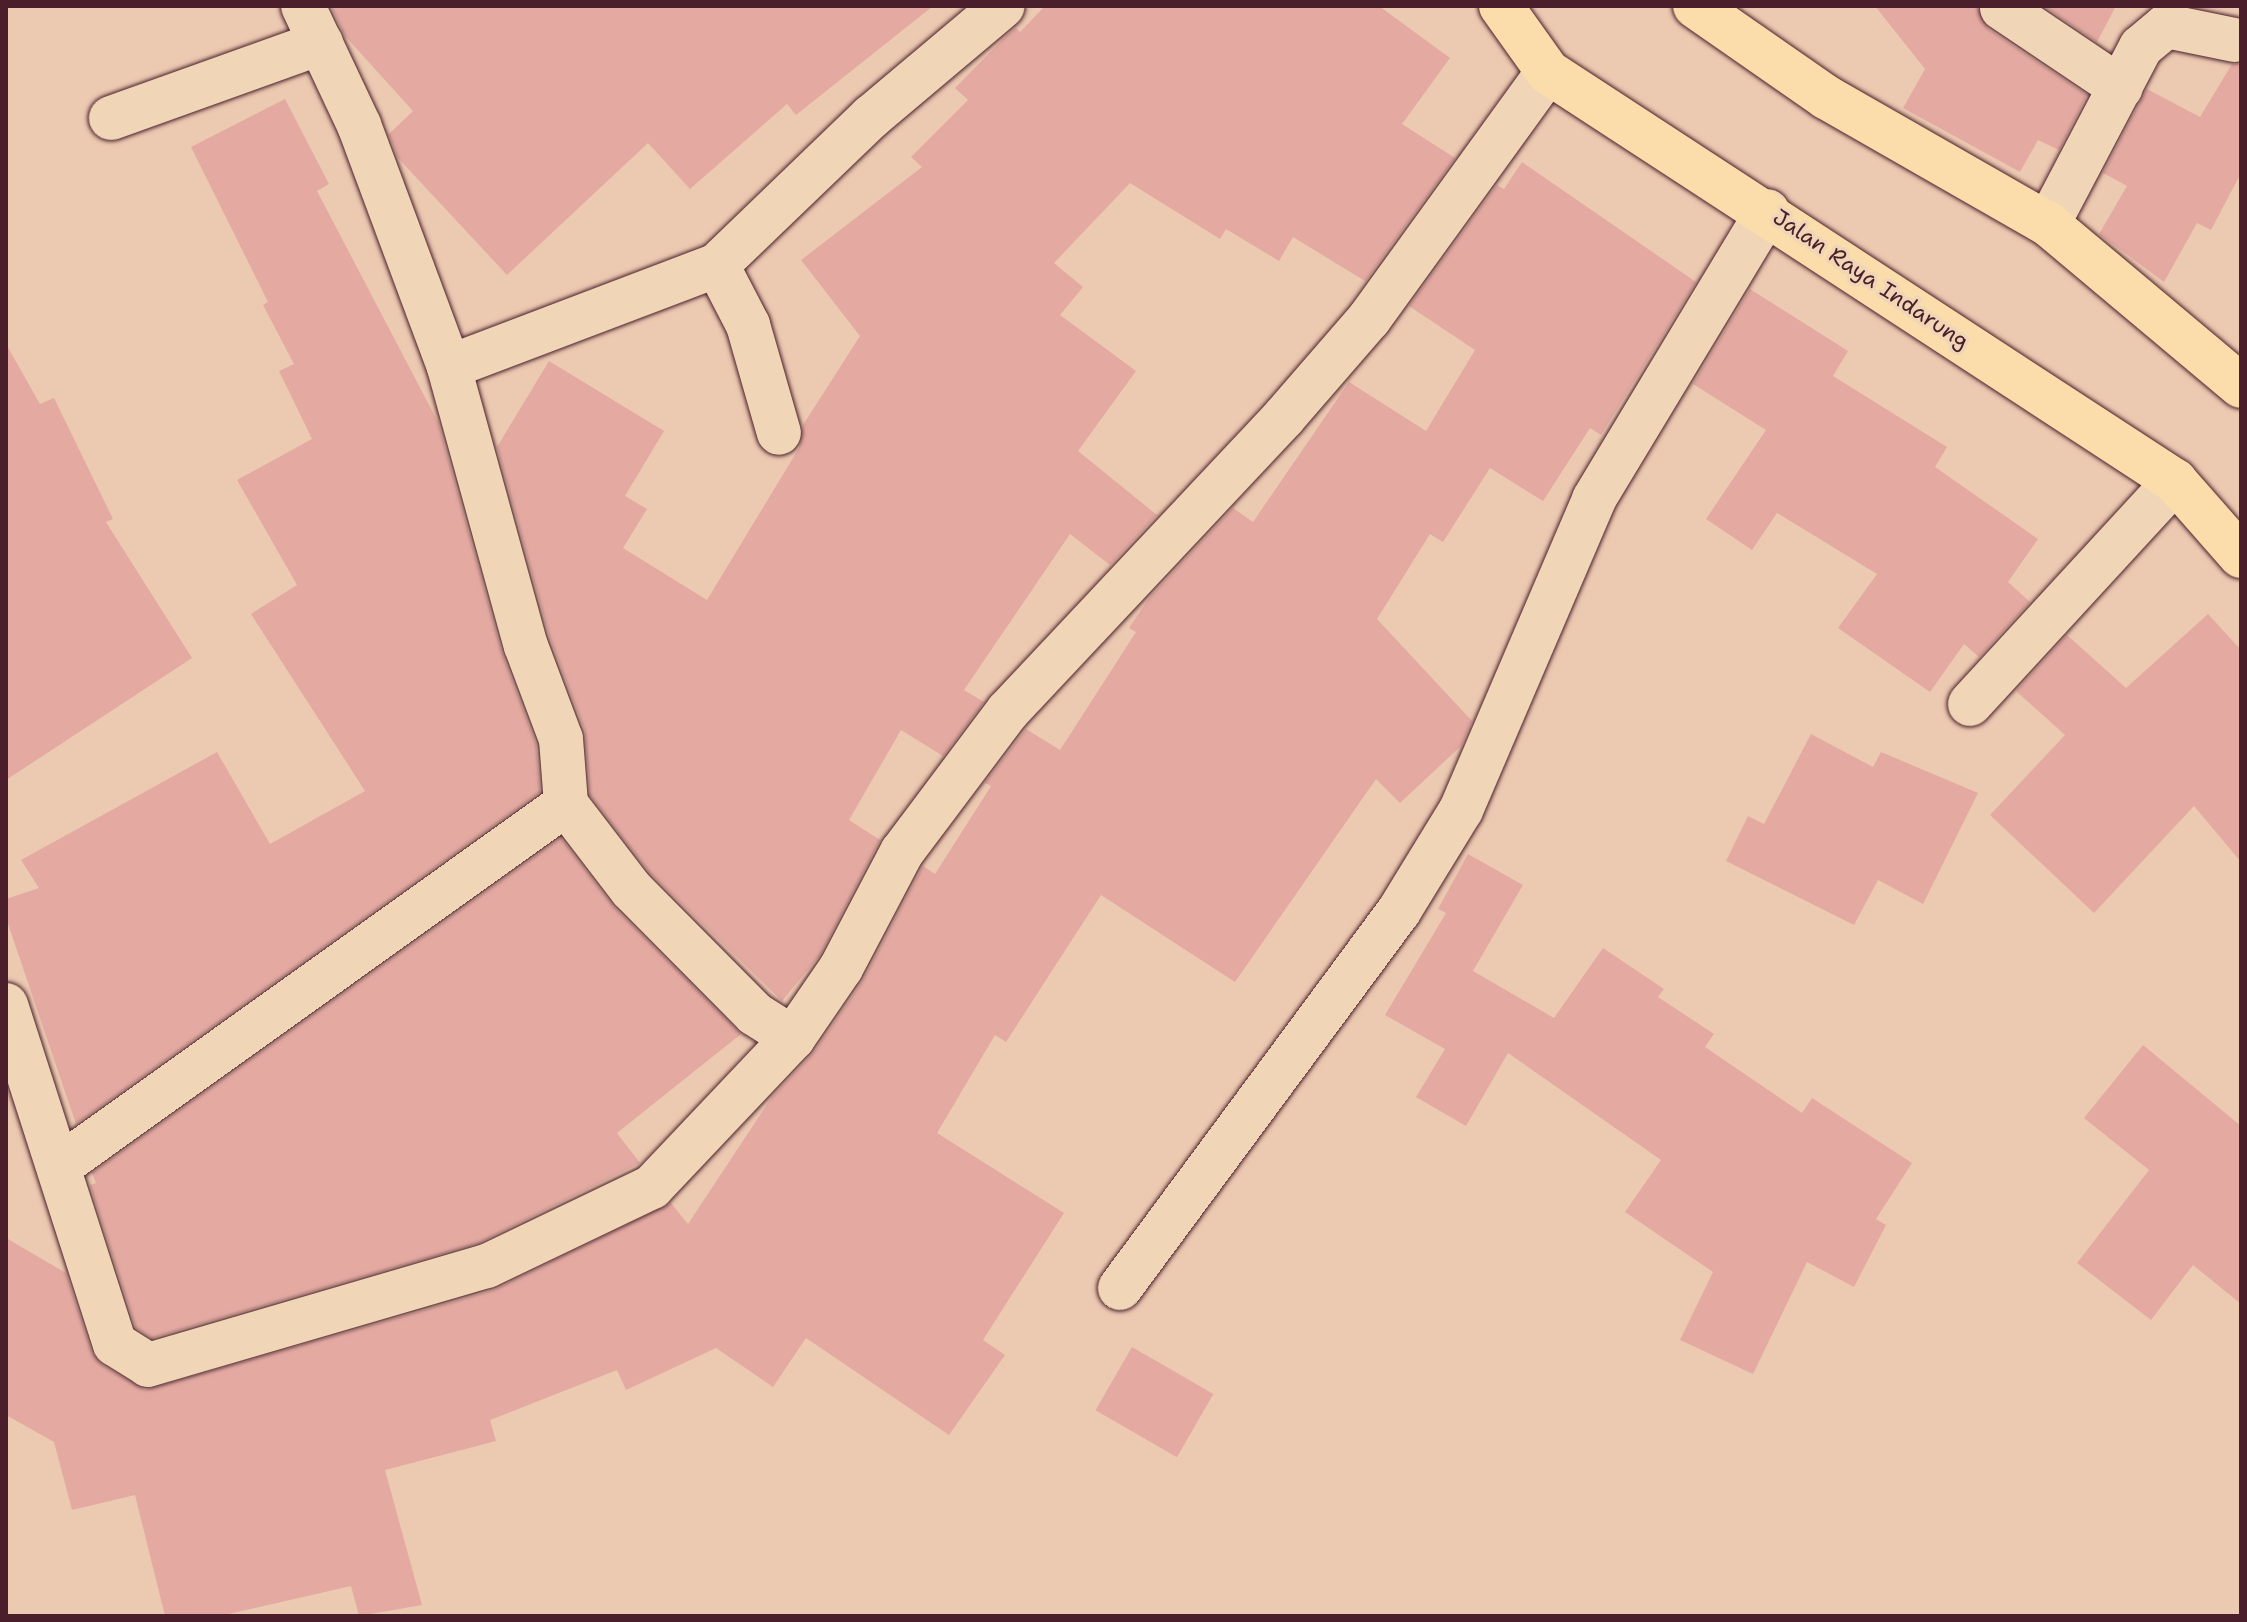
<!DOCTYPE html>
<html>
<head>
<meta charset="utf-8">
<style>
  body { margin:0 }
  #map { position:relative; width:2247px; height:1622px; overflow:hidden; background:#ecc9b1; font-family:"Shantell Sans",sans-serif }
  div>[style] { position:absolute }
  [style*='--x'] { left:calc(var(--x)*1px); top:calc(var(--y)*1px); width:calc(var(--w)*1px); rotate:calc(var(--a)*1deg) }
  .building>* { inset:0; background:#e4aaa2; transform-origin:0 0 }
  .roads { filter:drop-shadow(0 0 2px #4a1f2b) drop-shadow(0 0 2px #4a1f2b) }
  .street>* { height:44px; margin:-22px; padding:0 22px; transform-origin:22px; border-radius:22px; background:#f0d6b7 }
  .highway>* { height:44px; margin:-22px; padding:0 22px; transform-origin:22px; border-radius:22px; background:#faddab }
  span { translate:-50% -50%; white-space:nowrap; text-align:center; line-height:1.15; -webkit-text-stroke:7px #f0d6b7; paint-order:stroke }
  .street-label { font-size:22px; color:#4a1f2b }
  .frame { position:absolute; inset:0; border:8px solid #4a1f2b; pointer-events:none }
</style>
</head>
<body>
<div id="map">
  <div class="building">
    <i style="clip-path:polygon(331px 6px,933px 6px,796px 115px,787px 104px,690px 189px,648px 143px,507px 275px,398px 158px,389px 134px,413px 111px,345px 36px)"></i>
    <i style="clip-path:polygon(1045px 6px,1379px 6px,1450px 58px,1402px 124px,1455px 158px,1365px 281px,1293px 237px,1279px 261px,1226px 229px,1220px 239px,1130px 183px,1054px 263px,1083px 287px,1060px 315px,1136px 371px,1078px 451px,1157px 515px,1110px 565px,1070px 534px,964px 690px,984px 702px,943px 756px,901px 730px,849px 820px,880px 840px,820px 955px,782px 1001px,650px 873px,590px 795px,585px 731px,550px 638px,497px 447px,549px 361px,664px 431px,625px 496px,647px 509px,623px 548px,707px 600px,799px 448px,803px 425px,860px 336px,801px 260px,922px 167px,911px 157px,968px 100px,955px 88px,1006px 36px,1016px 28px,1020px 32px)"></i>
    <i style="clip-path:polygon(1875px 6px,1977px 6px,1988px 29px,2087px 95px,2059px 150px,2038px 140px,2020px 172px,1903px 108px,1925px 69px)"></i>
    <i style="clip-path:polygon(2044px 6px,2116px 6px,2097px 42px)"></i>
    <i style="clip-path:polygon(2232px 64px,2241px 64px,2241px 173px,2211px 230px,2197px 223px,2164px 282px,2099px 234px,2127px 186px,2103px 173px,2147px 89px,2200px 117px)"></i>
    <i style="clip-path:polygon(285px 99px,329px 184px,317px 191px,438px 422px,502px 653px,536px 744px,540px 792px,76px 1124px,6px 918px,6px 899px,39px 888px,21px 860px,217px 752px,270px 844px,365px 791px,251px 614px,297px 585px,237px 480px,312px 439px,279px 371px,294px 364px,263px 305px,268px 302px,191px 147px)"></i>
    <i style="clip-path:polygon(1522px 162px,1696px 282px,1601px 435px,1590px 428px,1543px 501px,1490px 468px,1443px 542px,1430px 534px,1377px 619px,1472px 721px,1461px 746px,1400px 803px,1376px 779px,1235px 982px,1101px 895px,1006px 1042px,995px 1035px,937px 1133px,1064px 1213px,983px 1340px,1005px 1355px,949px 1435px,806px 1338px,773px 1387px,716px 1348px,626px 1390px,617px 1370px,490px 1420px,496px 1441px,385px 1470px,422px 1605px,359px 1616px,351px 1586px,220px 1616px,165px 1616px,135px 1495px,72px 1510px,54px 1442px,6px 1415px,6px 1238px,66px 1273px,92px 1353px,102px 1365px,145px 1390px,494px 1290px,671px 1203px,688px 1224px,772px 1097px,814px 1052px,862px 982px,923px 866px,935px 874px,991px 786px,985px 783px,1026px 729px,1060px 750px,1136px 632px,1129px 628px,1149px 598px,1233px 508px,1253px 522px,1349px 382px,1426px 431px,1475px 350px,1409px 306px,1497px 185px,1504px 189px)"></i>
    <i style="clip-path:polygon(1750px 289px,1848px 351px,1833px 376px,1947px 447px,1935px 467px,2038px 539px,2008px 582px,2030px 602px,1979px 657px,1964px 644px,1930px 692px,1838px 628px,1877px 574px,1777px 513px,1752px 550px,1706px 519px,1766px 430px,1693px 384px)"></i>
    <i style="clip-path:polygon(6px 344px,40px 404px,54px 398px,113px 519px,106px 522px,192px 658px,6px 780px)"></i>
    <i style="clip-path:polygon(2208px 614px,2241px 650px,2241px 862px,2194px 806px,2094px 913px,1990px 815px,2065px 735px,2016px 691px,2067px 635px,2126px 688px)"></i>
    <i style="clip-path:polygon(1811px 734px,1873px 767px,1881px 752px,1978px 793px,1923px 904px,1878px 880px,1854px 925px,1726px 861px,1748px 816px,1764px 824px)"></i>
    <i style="clip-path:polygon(561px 838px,613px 906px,741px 1034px,617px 1133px,640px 1163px,478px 1243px,152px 1338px,136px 1328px,90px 1185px,96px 1183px,92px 1173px)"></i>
    <i style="clip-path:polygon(1468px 854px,1523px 885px,1473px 971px,1554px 1018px,1603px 948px,1664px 989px,1658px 997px,1714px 1034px,1705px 1047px,1802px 1113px,1812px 1098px,1912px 1163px,1876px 1219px,1886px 1225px,1854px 1287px,1807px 1262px,1753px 1374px,1680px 1340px,1713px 1272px,1625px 1212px,1661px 1160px,1508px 1053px,1466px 1126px,1416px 1097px,1445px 1049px,1385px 1015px,1446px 913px,1438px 909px)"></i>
    <i style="clip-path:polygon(2143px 1045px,2241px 1126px,2241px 1304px,2193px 1265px,2151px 1320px,2077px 1263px,2149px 1170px,2084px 1118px)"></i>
    <i style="left:1132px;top:1347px;width:94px;height:73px;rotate:30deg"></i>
  </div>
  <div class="roads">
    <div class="street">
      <i style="--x:303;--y:6;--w:132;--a:64.8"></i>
      <i style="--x:359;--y:125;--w:258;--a:69.6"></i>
      <i style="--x:449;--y:367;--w:289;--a:74.6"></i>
      <i style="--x:526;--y:646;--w:99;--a:69.4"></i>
      <i style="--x:561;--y:739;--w:65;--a:85.6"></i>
      <i style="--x:566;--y:804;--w:107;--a:52.6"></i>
      <i style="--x:631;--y:889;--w:176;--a:45.2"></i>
      <i style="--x:755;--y:1014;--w:45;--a:32.3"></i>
      <i style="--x:793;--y:1038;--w:85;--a:-55.6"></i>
      <i style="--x:841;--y:968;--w:131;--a:-62.3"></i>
      <i style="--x:902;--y:852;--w:176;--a:-53.1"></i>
      <i style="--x:1008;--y:711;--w:403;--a:-46.8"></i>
      <i style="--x:1284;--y:417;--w:130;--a:-49.1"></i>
      <i style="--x:1369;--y:319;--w:305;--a:-54.1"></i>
      <i style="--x:2002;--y:8;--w:143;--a:33.9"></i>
      <i style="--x:111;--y:118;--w:223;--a:-19.7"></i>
      <i style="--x:2048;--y:224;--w:200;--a:-62.3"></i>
      <i style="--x:2141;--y:47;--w:33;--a:-40"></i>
      <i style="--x:2166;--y:26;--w:70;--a:11.5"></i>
      <i style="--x:717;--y:265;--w:68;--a:62.7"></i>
      <i style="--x:748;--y:325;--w:112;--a:74"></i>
      <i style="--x:449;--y:367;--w:287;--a:-20.8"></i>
      <i style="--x:717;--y:265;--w:214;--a:-43.9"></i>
      <i style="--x:871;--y:117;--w:172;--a:-40.1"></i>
      <i style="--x:1970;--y:704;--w:303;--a:-47.4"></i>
      <i style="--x:6;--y:1005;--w:356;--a:72.2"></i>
      <i style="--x:115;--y:1344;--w:39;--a:32"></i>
      <i style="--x:148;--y:1365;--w:353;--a:-16.3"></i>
      <i style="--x:487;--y:1266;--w:183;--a:-25.6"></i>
      <i style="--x:652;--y:1187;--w:205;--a:-46.6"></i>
      <i style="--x:61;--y:1165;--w:621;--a:-35.56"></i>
      <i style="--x:1120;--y:1288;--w:469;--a:-53.5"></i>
      <i style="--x:1399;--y:911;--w:119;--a:-58.5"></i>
      <i style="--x:1461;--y:810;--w:338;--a:-66.8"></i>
      <i style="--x:1594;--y:499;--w:336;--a:-58.9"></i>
    </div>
    <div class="highway">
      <i style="--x:1501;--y:6;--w:81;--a:54.5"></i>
      <i style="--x:1548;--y:72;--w:749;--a:33.12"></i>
      <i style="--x:2175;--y:481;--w:100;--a:48.7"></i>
      <i style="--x:1695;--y:6;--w:160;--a:34.8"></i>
      <i style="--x:1826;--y:97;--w:256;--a:29.8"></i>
      <i style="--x:2048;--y:224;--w:252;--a:40"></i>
    </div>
  </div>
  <div class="street-label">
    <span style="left:1871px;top:279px;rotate:34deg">Jalan Raya Indarung</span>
  </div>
  <div class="frame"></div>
</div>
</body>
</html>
